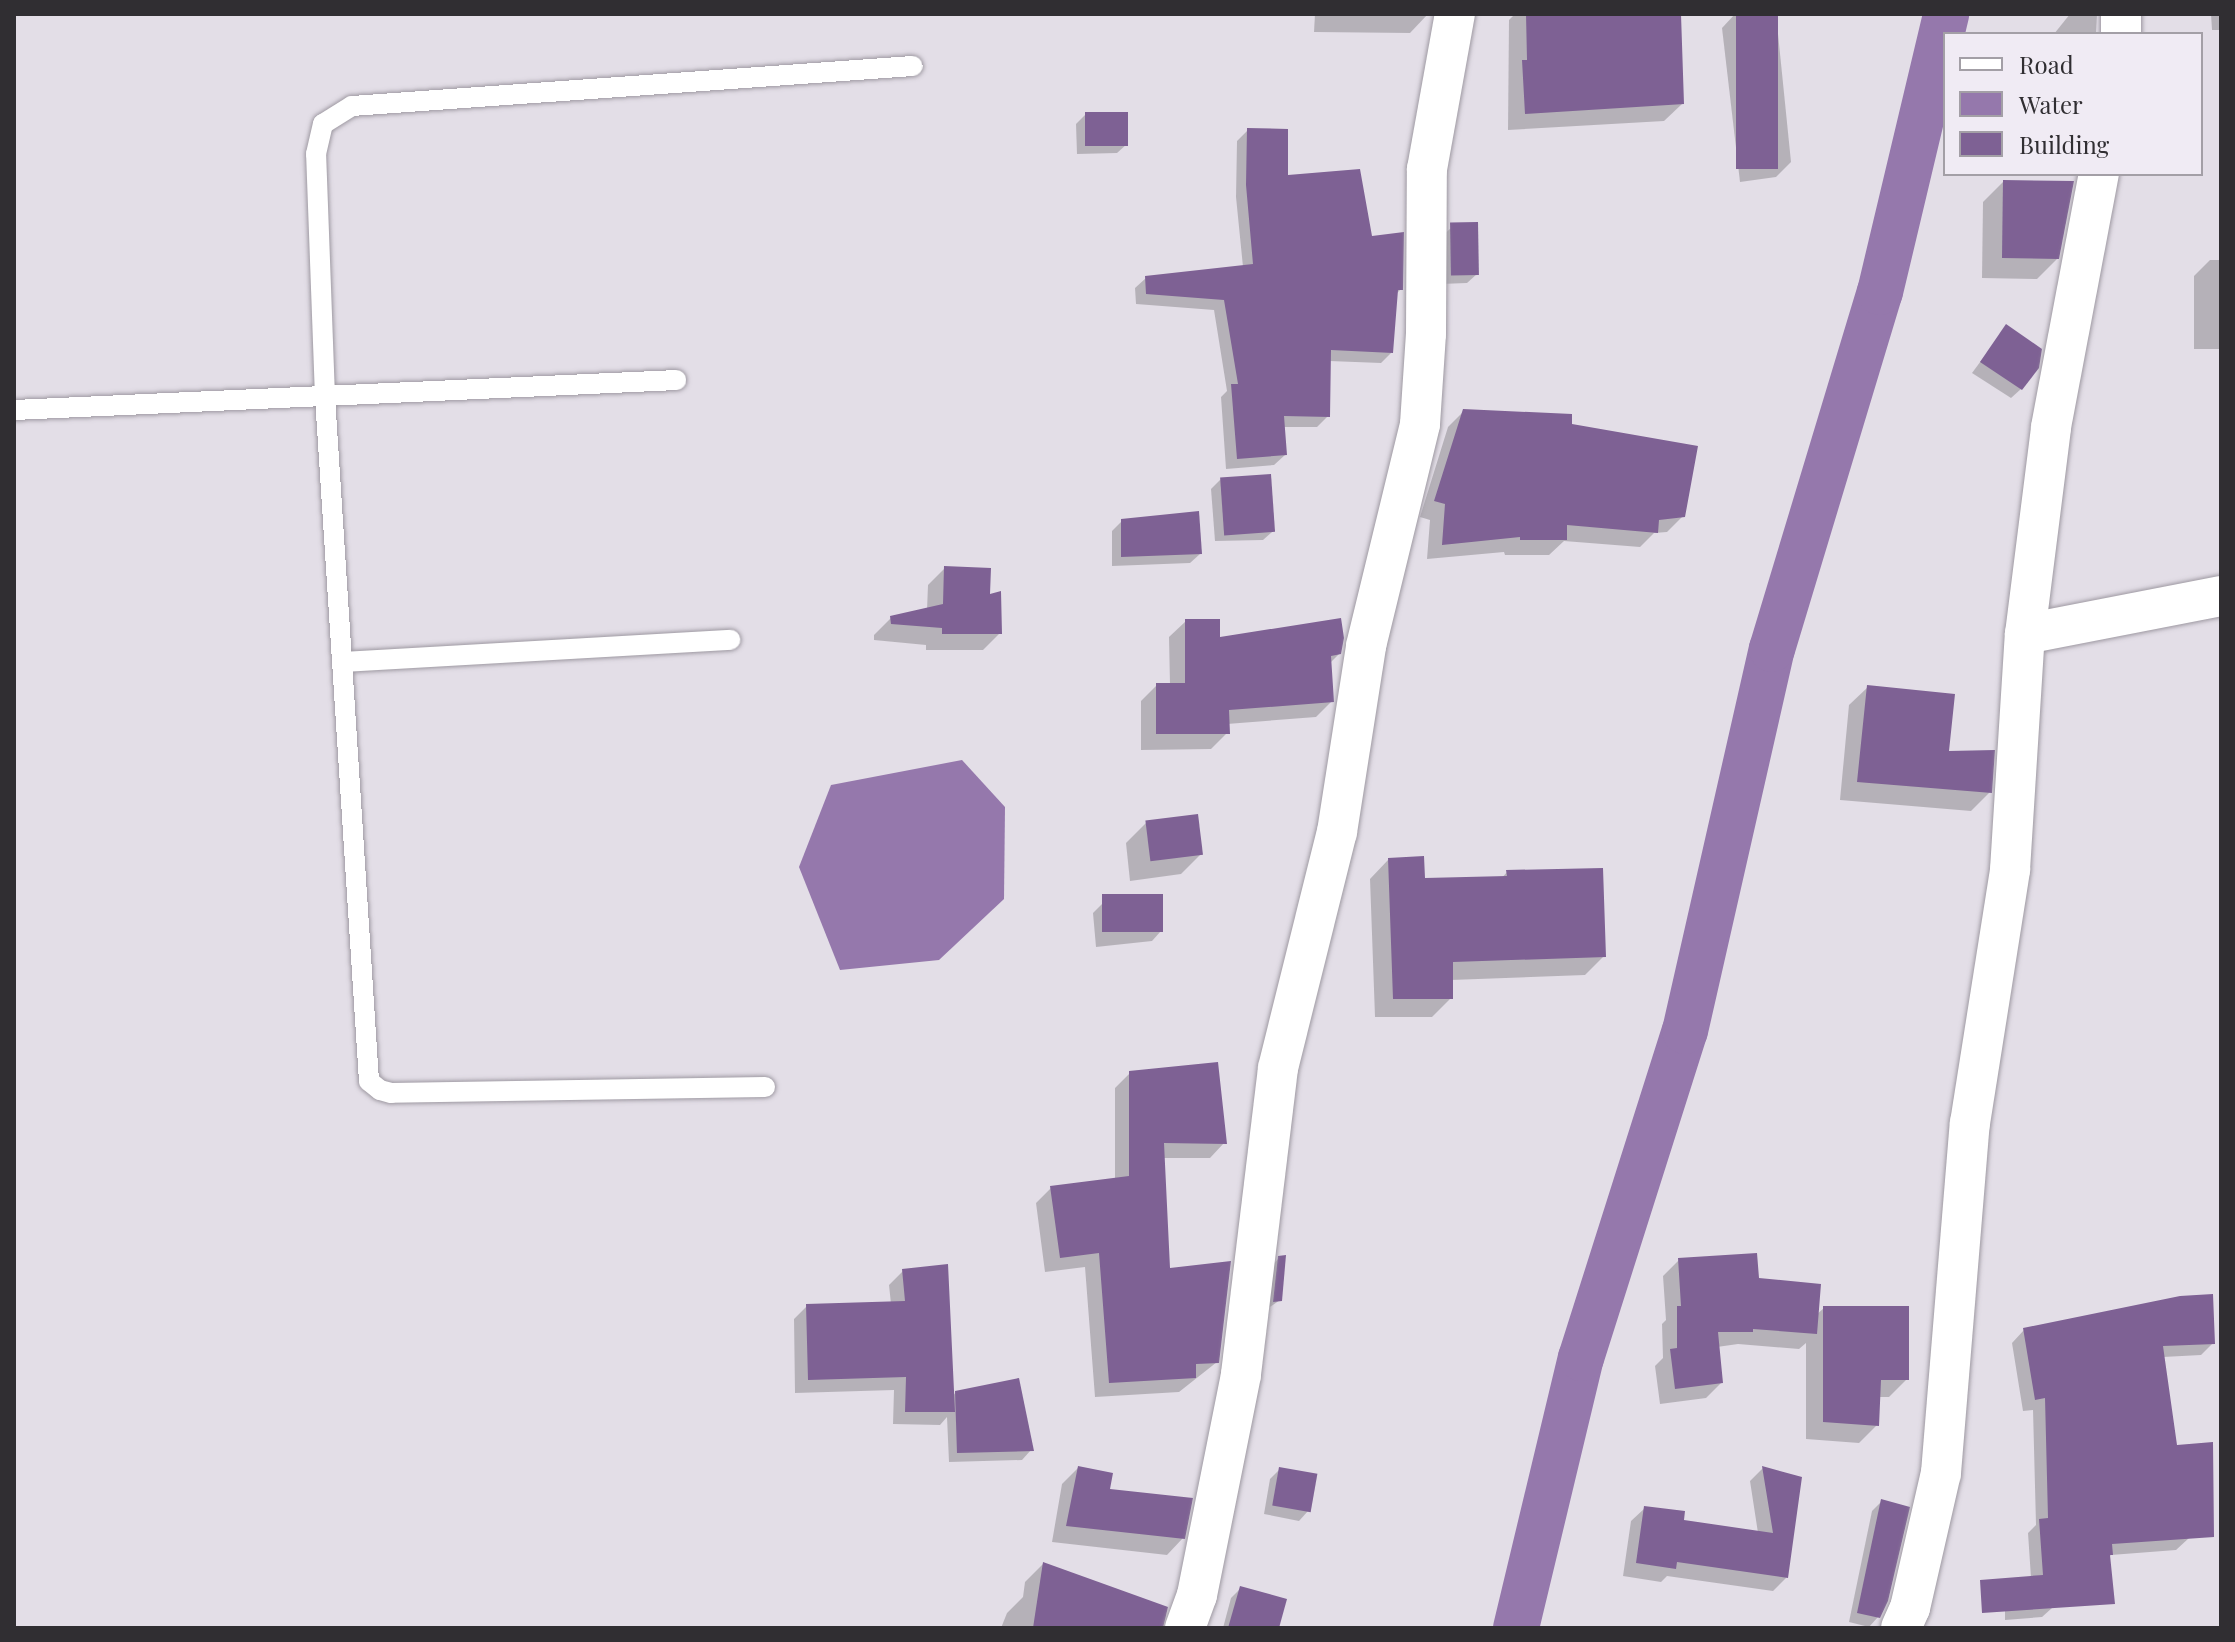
<!DOCTYPE html>
<html>
<head>
<meta charset="utf-8">
<style>
  body { margin:0 }
  #map { position:relative; width:2235px; height:1642px; overflow:hidden; background:#e3dee7; font-family:"Playfair Display",serif }
  div>[style] { position:absolute }
  [style*='--x'] { left:calc(var(--x)*1px); top:calc(var(--y)*1px); width:calc(var(--w)*1px); rotate:calc(var(--a)*1deg) }
  .water>* { inset:0; background:#9578ac }
  .shadow>* { inset:0; background:#0003; transform-origin:0 0 }
  .canal>* { height:46px; margin:-23px; padding:0 23px; transform-origin:23px; border-radius:23px; background:#9578ac }
  .building>* { inset:0; background:#7e6194; transform-origin:0 0 }
  .roads { filter:drop-shadow(0 0 2px #9e99a2) drop-shadow(0 0 2px #9e99a2) }
  .lane>* { height:20px; margin:-10px; padding:0 10px; transform-origin:10px; border-radius:10px; background:#fff }
  .street>* { height:40px; margin:-20px; padding:0 20px; transform-origin:20px; border-radius:20px; background:#fff }
  span { translate:-50% -50%; white-space:nowrap; text-align:center; line-height:1.15; -webkit-text-stroke:8px #f0ebf4; paint-order:stroke }
  .frame { position:absolute; inset:0; border:16px solid #302e32; pointer-events:none }
  .legend { position:absolute; left:1943px; top:32px; width:260px; height:144px; box-sizing:border-box; background:#f0ebf4; border:2px solid #a39fa6; margin:0; padding:10px 14px; list-style:none; font-size:24px; color:#302e32 }
  .legend li { display:flex; align-items:center; gap:16px; height:40px }
  .legend b { width:40px; border:2px solid #a39fa6 }
</style>
</head>
<body>
<div id="map">
  <div class="water">
    <i style="clip-path:polygon(962px 760px,1005px 807px,1004px 899px,939px 960px,840px 970px,799px 867px,831px 785px)"></i>
  </div>
  <div class="shadow">
    <i style="clip-path:polygon(1315px 14px,1428px 14px,1410px 33px,1314px 32px)"></i>
    <i style="clip-path:polygon(1515px 14px,1679px 14px,1682px 104px,1664px 121px,1508px 130px,1509px 20px)"></i>
    <i style="clip-path:polygon(1735px 14px,1776px 14px,1791px 162px,1776px 177px,1740px 182px,1722px 28px)"></i>
    <i style="clip-path:polygon(2070px 14px,2097px 14px,2096px 34px,2054px 34px)"></i>
    <i style="clip-path:polygon(2211px 14px,2221px 14px,2221px 40px,2221px 30px,2212px 30px)"></i>
    <i style="clip-path:polygon(1086px 114px,1127px 144px,1117px 153px,1077px 154px,1076px 124px)"></i>
    <i style="clip-path:polygon(1248px 130px,1286px 177px,1371px 238px,1401px 289px,1395px 295px,1391px 353px,1381px 363px,1329px 361px,1328px 416px,1317px 427px,1283px 427px,1285px 455px,1274px 465px,1226px 469px,1221px 397px,1227px 391px,1214px 310px,1136px 304px,1135px 288px,1146px 278px,1243px 267px,1236px 197px,1237px 141px)"></i>
    <i style="clip-path:polygon(2003px 182px,2058px 258px,2037px 279px,1982px 278px,1983px 202px)"></i>
    <i style="clip-path:polygon(1451px 228px,1477px 274px,1467px 283px,1441px 284px,1441px 237px)"></i>
    <i style="clip-path:polygon(2210px 260px,2221px 260px,2221px 349px,2194px 349px,2194px 276px)"></i>
    <i style="clip-path:polygon(2006px 327px,2021px 389px,2011px 398px,1972px 373px)"></i>
    <i style="clip-path:polygon(1464px 411px,1570px 426px,1683px 516px,1667px 532px,1654px 533px,1640px 547px,1564px 541px,1549px 555px,1505px 555px,1504px 552px,1427px 559px,1430px 520px,1420px 517px,1448px 427px)"></i>
    <i style="clip-path:polygon(1221px 479px,1273px 531px,1263px 540px,1215px 541px,1211px 489px)"></i>
    <i style="clip-path:polygon(1122px 521px,1200px 554px,1190px 563px,1112px 566px,1112px 531px)"></i>
    <i style="clip-path:polygon(945px 568px,988px 596px,1000px 633px,983px 650px,926px 650px,926px 645px,874px 640px,874px 635px,891px 618px,927px 610px,928px 585px)"></i>
    <i style="clip-path:polygon(1186px 621px,1218px 640px,1340px 653px,1330px 663px,1332px 701px,1316px 717px,1227px 724px,1227px 733px,1211px 749px,1141px 750px,1141px 701px,1157px 685px,1170px 685px,1169px 637px)"></i>
    <i style="clip-path:polygon(1868px 687px,1990px 792px,1971px 811px,1840px 800px,1849px 705px)"></i>
    <i style="clip-path:polygon(1146px 823px,1201px 854px,1181px 874px,1130px 881px,1126px 843px)"></i>
    <i style="clip-path:polygon(1388px 860px,1423px 880px,1501px 879px,1507px 872px,1604px 956px,1585px 975px,1451px 980px,1451px 998px,1432px 1017px,1375px 1017px,1370px 879px)"></i>
    <i style="clip-path:polygon(1103px 903px,1161px 931px,1152px 941px,1096px 947px,1093px 913px)"></i>
    <i style="clip-path:polygon(1130px 1073px,1224px 1143px,1210px 1158px,1163px 1158px,1168px 1270px,1217px 1362px,1179px 1392px,1095px 1397px,1085px 1267px,1045px 1272px,1036px 1203px,1051px 1188px,1115px 1180px,1115px 1088px)"></i>
    <i style="clip-path:polygon(1279px 1258px,1280px 1300px,1264px 1311px,1270px 1268px)"></i>
    <i style="clip-path:polygon(1679px 1260px,1757px 1280px,1816px 1315px,1824px 1308px,1907px 1379px,1889px 1397px,1878px 1397px,1877px 1425px,1859px 1443px,1806px 1439px,1806px 1343px,1799px 1349px,1738px 1344px,1717px 1347px,1721px 1383px,1706px 1398px,1660px 1404px,1655px 1366px,1663px 1358px,1662px 1324px,1666px 1320px,1663px 1276px)"></i>
    <i style="clip-path:polygon(903px 1271px,952px 1397px,956px 1392px,1031px 1450px,1022px 1460px,949px 1462px,947px 1417px,940px 1425px,893px 1424px,894px 1390px,795px 1393px,794px 1319px,807px 1306px,891px 1304px,889px 1285px)"></i>
    <i style="clip-path:polygon(2024px 1330px,2213px 1343px,2201px 1355px,2163px 1357px,2189px 1538px,2176px 1550px,2111px 1555px,2042px 1617px,2005px 1620px,2005px 1589px,2031px 1578px,2028px 1533px,2036px 1525px,2033px 1410px,2023px 1411px,2012px 1343px)"></i>
    <i style="left:2221px;top:1380px;width:50px;height:1px;rotate:90deg"></i>
    <i style="clip-path:polygon(1078px 1468px,1108px 1491px,1183px 1538px,1167px 1555px,1052px 1542px,1062px 1484px)"></i>
    <i style="clip-path:polygon(1763px 1468px,1786px 1578px,1773px 1591px,1667px 1576px,1661px 1582px,1623px 1576px,1631px 1521px,1645px 1508px,1682px 1522px,1758px 1533px,1750px 1481px)"></i>
    <i style="clip-path:polygon(1280px 1469px,1308px 1511px,1299px 1521px,1264px 1514px,1270px 1479px)"></i>
    <i style="clip-path:polygon(1882px 1501px,1878px 1617px,1869px 1627px,1849px 1622px,1872px 1511px)"></i>
    <i style="clip-path:polygon(1043px 1564px,1137px 1628px,1001px 1628px,1007px 1613px,1023px 1597px,1025px 1582px)"></i>
    <i style="clip-path:polygon(1241px 1588px,1277px 1628px,1223px 1628px,1231px 1598px)"></i>
  </div>
  <div class="canal">
    <i style="--x:1516;--y:1628;--w:278;--a:-76.5"></i>
    <i style="--x:1581;--y:1358;--w:343;--a:-72.4"></i>
    <i style="--x:1685;--y:1031;--w:392;--a:-77.2"></i>
    <i style="--x:1772;--y:649;--w:373;--a:-73.2"></i>
    <i style="--x:1880;--y:292;--w:286;--a:-76.6"></i>
  </div>
  <div class="building">
    <i style="clip-path:polygon(1526px 14px,1681px 14px,1684px 104px,1525px 114px,1522px 60px,1527px 60px)"></i>
    <i style="left:1736px;top:14px;width:42px;height:155px"></i>
    <i style="left:1085px;top:112px;width:43px;height:34px"></i>
    <i style="clip-path:polygon(1247px 128px,1288px 129px,1288px 175px,1360px 169px,1372px 236px,1404px 232px,1403px 290px,1398px 290px,1393px 353px,1331px 350px,1330px 417px,1284px 416px,1287px 455px,1237px 459px,1231px 384px,1238px 384px,1224px 300px,1146px 294px,1145px 276px,1253px 264px,1246px 185px)"></i>
    <i style="clip-path:polygon(2003px 180px,2074px 181px,2059px 259px,2002px 258px)"></i>
    <i style="left:1478px;top:222px;width:53px;height:28px;rotate:89deg"></i>
    <i style="clip-path:polygon(2006px 324px,2042px 349px,2039px 368px,2022px 390px,1980px 362px)"></i>
    <i style="clip-path:polygon(1463px 409px,1572px 414px,1572px 424px,1698px 446px,1685px 517px,1659px 520px,1658px 533px,1567px 525px,1567px 540px,1520px 540px,1520px 537px,1442px 545px,1445px 504px,1434px 501px)"></i>
    <i style="left:1271px;top:474px;width:58px;height:51px;rotate:86deg"></i>
    <i style="clip-path:polygon(1199px 511px,1202px 554px,1121px 557px,1121px 519px)"></i>
    <i style="clip-path:polygon(944px 566px,991px 568px,990px 594px,1001px 591px,1002px 634px,942px 634px,942px 628px,891px 624px,890px 616px,943px 604px)"></i>
    <i style="clip-path:polygon(1341px 618px,1344px 638px,1341px 654px,1331px 656px,1334px 702px,1229px 710px,1230px 734px,1156px 734px,1156px 683px,1185px 683px,1185px 619px,1220px 619px,1220px 637px)"></i>
    <i style="clip-path:polygon(1867px 685px,1955px 694px,1949px 751px,1995px 750px,1992px 793px,1857px 782px)"></i>
    <i style="left:1198px;top:814px;width:41px;height:53px;rotate:83deg"></i>
    <i style="clip-path:polygon(1424px 856px,1425px 878px,1507px 876px,1506px 870px,1603px 868px,1606px 957px,1453px 962px,1453px 999px,1393px 999px,1388px 858px)"></i>
    <i style="left:1163px;top:894px;width:38px;height:61px;rotate:90deg"></i>
    <i style="clip-path:polygon(1218px 1062px,1227px 1144px,1164px 1143px,1170px 1268px,1231px 1261px,1219px 1363px,1196px 1364px,1196px 1378px,1109px 1383px,1099px 1253px,1060px 1258px,1050px 1186px,1129px 1176px,1129px 1071px)"></i>
    <i style="clip-path:polygon(1757px 1253px,1759px 1278px,1821px 1284px,1817px 1334px,1753px 1329px,1753px 1332px,1718px 1332px,1723px 1383px,1675px 1389px,1670px 1349px,1677px 1348px,1677px 1306px,1681px 1306px,1678px 1258px)"></i>
    <i style="clip-path:polygon(1286px 1255px,1282px 1301px,1273px 1302px,1278px 1256px)"></i>
    <i style="clip-path:polygon(948px 1264px,955px 1412px,905px 1412px,906px 1377px,808px 1380px,806px 1304px,905px 1301px,902px 1269px)"></i>
    <i style="clip-path:polygon(2213px 1294px,2215px 1344px,2163px 1346px,2177px 1445px,2213px 1442px,2214px 1537px,2112px 1544px,2113px 1555px,2110px 1555px,2115px 1604px,1982px 1613px,1980px 1580px,2043px 1575px,2039px 1519px,2048px 1518px,2045px 1398px,2035px 1400px,2023px 1328px,2180px 1296px)"></i>
    <i style="clip-path:polygon(1823px 1306px,1909px 1306px,1909px 1380px,1881px 1380px,1879px 1426px,1823px 1422px)"></i>
    <i style="clip-path:polygon(1019px 1378px,1034px 1451px,957px 1453px,955px 1391px)"></i>
    <i style="clip-path:polygon(1078px 1466px,1113px 1473px,1110px 1489px,1193px 1498px,1185px 1539px,1066px 1526px)"></i>
    <i style="clip-path:polygon(1762px 1466px,1802px 1477px,1788px 1578px,1677px 1562px,1676px 1569px,1636px 1563px,1644px 1506px,1685px 1511px,1684px 1520px,1773px 1533px)"></i>
    <i style="left:1279px;top:1467px;width:39px;height:39px;rotate:10deg"></i>
    <i style="clip-path:polygon(1881px 1499px,1910px 1507px,1888px 1601px,1880px 1618px,1857px 1613px)"></i>
    <i style="clip-path:polygon(1043px 1562px,1168px 1607px,1163px 1628px,1033px 1628px)"></i>
    <i style="clip-path:polygon(1240px 1586px,1287px 1599px,1279px 1628px,1228px 1628px)"></i>
  </div>
  <div class="roads">
    <div class="lane">
      <i style="--x:14;--y:410;--w:663;--a:-2.59"></i>
      <i style="--x:344;--y:662;--w:387;--a:-3.3"></i>
      <i style="--x:765;--y:1087;--w:374;--a:179.1"></i>
      <i style="--x:391;--y:1093;--w:11;--a:-165"></i>
      <i style="--x:380;--y:1090;--w:14;--a:-141"></i>
      <i style="--x:369;--y:1081;--w:685;--a:-93.68"></i>
      <i style="--x:325;--y:397;--w:243;--a:-92.1"></i>
      <i style="--x:316;--y:154;--w:31;--a:-77"></i>
      <i style="--x:323;--y:124;--w:34;--a:-32"></i>
      <i style="--x:352;--y:106;--w:562;--a:-4.08"></i>
    </div>
    <div class="street">
      <i style="--x:2121;--y:34;--w:20;--a:-90"></i>
      <i style="--x:2025;--y:634;--w:200;--a:-11"></i>
      <i style="--x:1185;--y:1628;--w:35;--a:-70"></i>
      <i style="--x:1197;--y:1595;--w:225;--a:-78.7"></i>
      <i style="--x:1241;--y:1374;--w:308;--a:-83.1"></i>
      <i style="--x:1278;--y:1068;--w:243;--a:-76"></i>
      <i style="--x:1337;--y:832;--w:188;--a:-81.1"></i>
      <i style="--x:1366;--y:646;--w:228;--a:-76.3"></i>
      <i style="--x:1420;--y:424;--w:90;--a:-86.2"></i>
      <i style="--x:1426;--y:334;--w:165;--a:-89.7"></i>
      <i style="--x:1427;--y:169;--w:158;--a:-79.8"></i>
      <i style="--x:1901;--y:1628;--w:22;--a:-66"></i>
      <i style="--x:1910;--y:1608;--w:139;--a:-77.1"></i>
      <i style="--x:1941;--y:1473;--w:351;--a:-85.3"></i>
      <i style="--x:1970;--y:1123;--w:256;--a:-81"></i>
      <i style="--x:2010;--y:870;--w:236;--a:-86.4"></i>
      <i style="--x:2025;--y:634;--w:209;--a:-82.8"></i>
      <i style="--x:2051;--y:427;--w:258;--a:-79.3"></i>
    </div>
  </div>
  <div class="frame"></div>
  <ul class="legend">
  <li><b style="height:10px;background:#fff"></b>Road</li>
  <li><b style="height:22px;background:#9578ac"></b>Water</li>
  <li><b style="height:22px;background:#7e6194"></b>Building</li>
  </ul>
</div>
</body>
</html>
